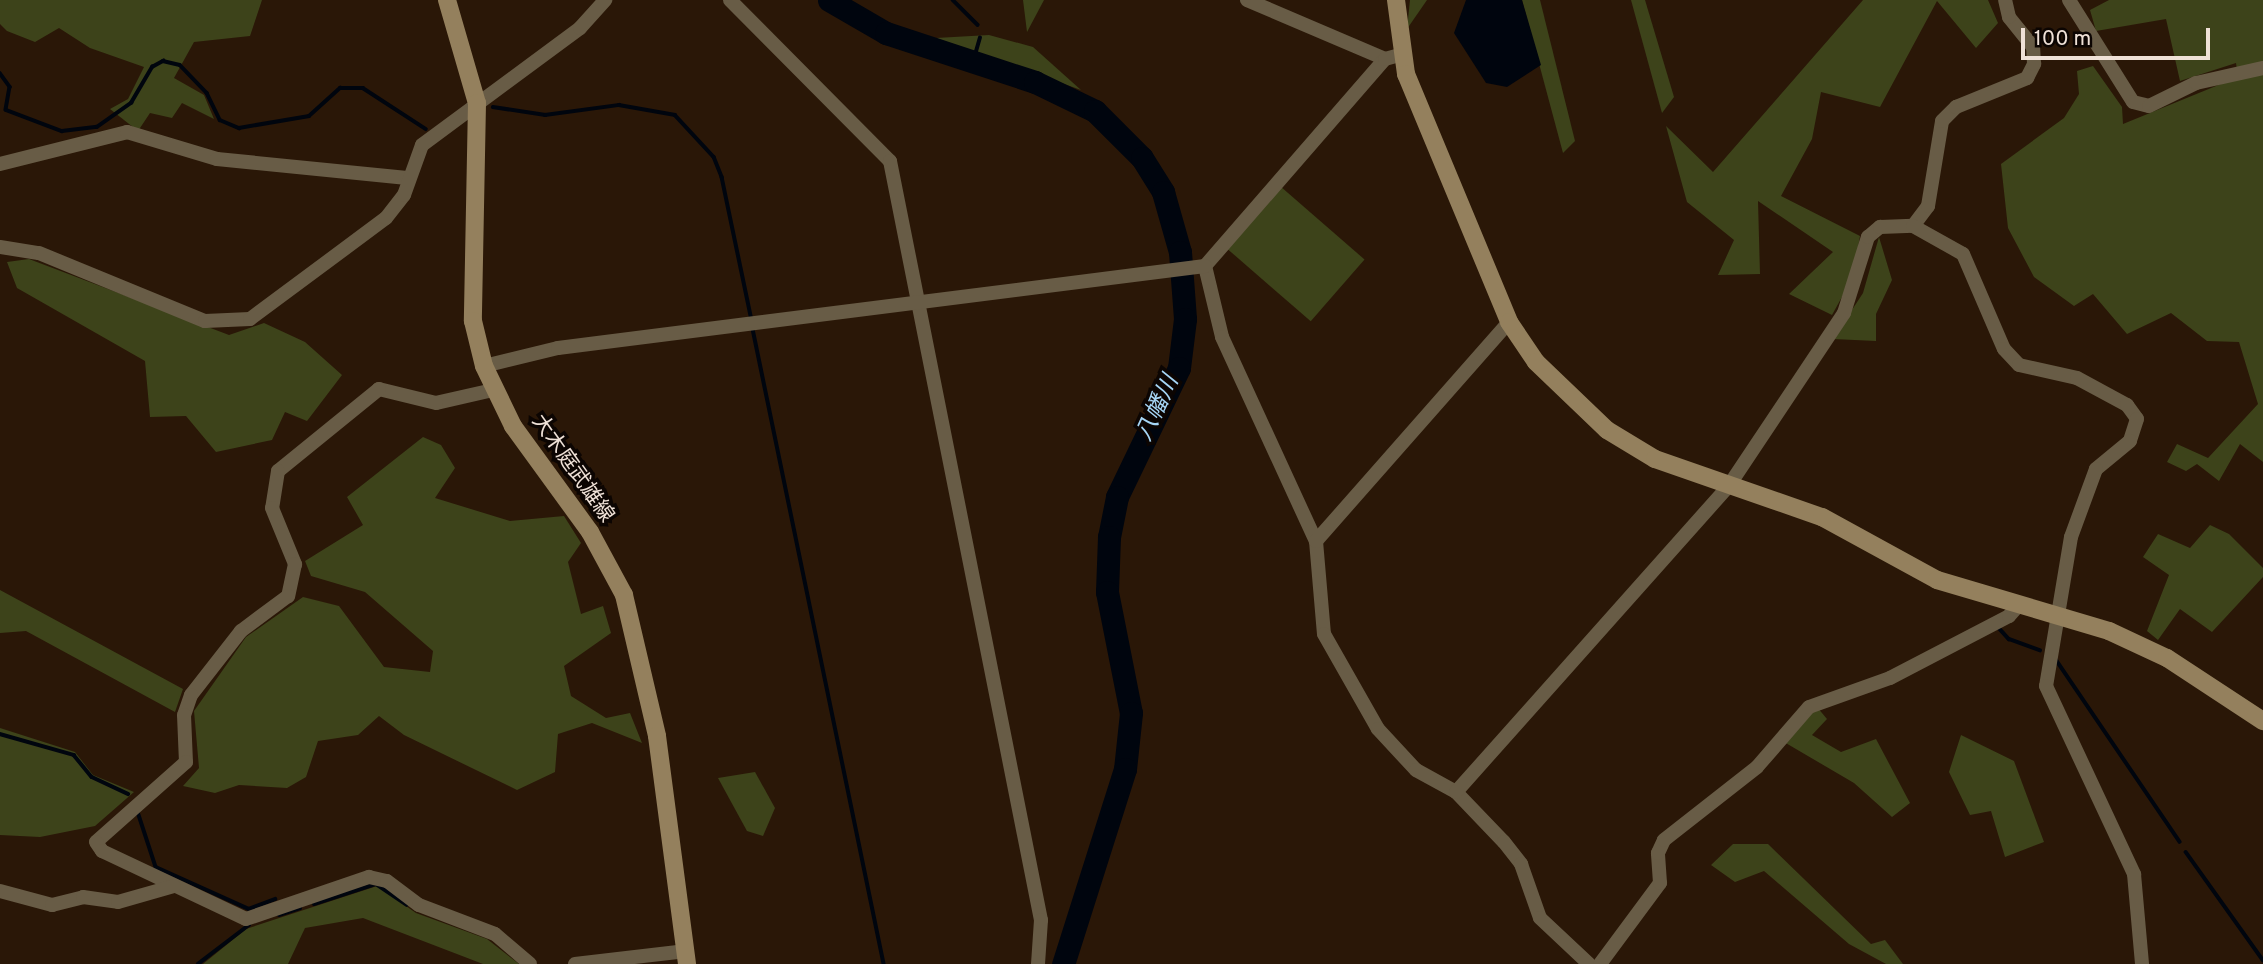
<!DOCTYPE html>
<html>
<head>
<meta charset="utf-8">
<style>
  body { margin:0 }
  #map { position:relative; width:2263px; height:964px; overflow:hidden; background:#2a1707; font-family:Overpass,"Noto Sans JP",sans-serif }
  div>[style] { position:absolute }
  [style*='--x'] { left:calc(var(--x)*1px); top:calc(var(--y)*1px); width:calc(var(--w)*1px); rotate:calc(var(--a)*1deg) }
  .green>* { inset:0; background:#3d431a; transform-origin:0 0 }
  .water>* { inset:0; background:#00050e }
  .stream>* { height:3.5px; margin:-1.75px; padding:0 1.75px; transform-origin:1.75px; border-radius:1.75px; background:#00050e }
  .river>* { height:23px; margin:-11.5px; padding:0 11.5px; transform-origin:11.5px; border-radius:11.5px; background:#00050e }
  .street>* { height:14px; margin:-7px; padding:0 7px; transform-origin:7px; border-radius:7px; background:#685c46 }
  .secondary>* { height:18px; margin:-9px; padding:0 9px; transform-origin:9px; border-radius:9px; background:#94805d }
  span { translate:-50% -50%; white-space:nowrap; text-align:center; line-height:1.15; -webkit-text-stroke:7px #0c0502; paint-order:stroke }
  .street-label { font-size:21px; color:#efe1d7 }
  .water-label { font-size:23px; color:#a6d6f6; font-style:italic }
  .scale { position:absolute; left:2021px; top:28px; width:189px; height:32px; box-sizing:border-box; border:4px solid #efe1d7; border-top:0; padding-left:9px; font-size:21px; line-height:24px; white-space:nowrap; color:#efe1d7; -webkit-text-stroke:5px #0c0502; paint-order:stroke }
</style>
</head>
<body>
<div id="map">
  <div class="green">
    <i style="clip-path:polygon(0 0,262px 0,250px 36px,194px 42px,174px 78px,204px 95px,214px 119px,182px 103px,172px 118px,150px 113px,138px 131px,110px 109px,128px 99px,144px 67px,90px 48px,59px 28px,35px 42px,7px 31px,0 24px)"></i>
    <i style="clip-path:polygon(1023px 0,1044px 0,1027px 32px)"></i>
    <i style="clip-path:polygon(1410px 0,1427px 0,1407px 29px)"></i>
    <i style="clip-path:polygon(1522px 0,1540px 0,1575px 141px,1563px 153px)"></i>
    <i style="clip-path:polygon(1631px 0,1645px 0,1674px 97px,1662px 113px)"></i>
    <i style="clip-path:polygon(1863px 0,1988px 0,1998px 23px,1976px 48px,1937px 1px,1880px 107px,1821px 92px,1812px 139px,1781px 196px,1860px 236px,1853px 277px,1832px 315px,1789px 294px,1833px 252px,1758px 201px,1760px 274px,1718px 275px,1734px 240px,1687px 202px,1666px 126px,1713px 172px)"></i>
    <i style="clip-path:polygon(2109px 0,2263px 0,2263px 462px,2240px 444px,2219px 481px,2197px 464px,2186px 471px,2167px 462px,2177px 444px,2208px 458px,2258px 404px,2239px 342px,2207px 341px,2171px 313px,2127px 334px,2093px 294px,2074px 306px,2034px 277px,2008px 228px,2001px 164px,2064px 118px,2079px 94px,2077px 71px,2093px 66px,2122px 107px,2123px 124px,2238px 77px,2236px 63px,2180px 81px,2166px 19px,2096px 31px,2090px 10px)"></i>
    <i style="clip-path:polygon(989px 35px,1033px 47px,1081px 90px,936px 38px)"></i>
    <i style="left:1280px;top:186px;width:112px;height:82px;rotate:41deg"></i>
    <i style="clip-path:polygon(1879px 237px,1892px 280px,1876px 314px,1876px 341px,1833px 339px,1863px 293px)"></i>
    <i style="clip-path:polygon(29px 259px,229px 335px,264px 323px,305px 342px,342px 375px,307px 421px,285px 412px,272px 440px,216px 452px,186px 416px,150px 417px,145px 361px,17px 288px,7px 262px)"></i>
    <i style="clip-path:polygon(423px 437px,441px 445px,455px 468px,435px 498px,510px 521px,564px 516px,581px 543px,568px 562px,581px 614px,603px 606px,611px 633px,564px 666px,571px 696px,606px 718px,630px 713px,642px 743px,592px 723px,558px 734px,555px 772px,517px 790px,404px 735px,379px 716px,358px 735px,318px 741px,306px 777px,287px 788px,239px 785px,215px 793px,183px 786px,199px 768px,194px 711px,246px 637px,303px 597px,339px 606px,384px 667px,430px 672px,433px 651px,365px 592px,311px 576px,305px 561px,363px 525px,347px 497px)"></i>
    <i style="clip-path:polygon(2210px 525px,2229px 534px,2263px 568px,2263px 577px,2212px 632px,2180px 609px,2158px 640px,2147px 631px,2169px 575px,2143px 557px,2158px 534px,2190px 548px)"></i>
    <i style="clip-path:polygon(0 590px,183px 689px,175px 712px,26px 631px,0 633px)"></i>
    <i style="clip-path:polygon(1817px 707px,1827px 719px,1812px 735px,1841px 752px,1876px 739px,1910px 803px,1892px 817px,1854px 783px,1784px 742px)"></i>
    <i style="clip-path:polygon(0 728px,75px 752px,93px 775px,134px 792px,95px 826px,40px 837px,0 835px)"></i>
    <i style="clip-path:polygon(1961px 735px,2014px 761px,2044px 842px,2005px 857px,1991px 811px,1970px 815px,1949px 772px)"></i>
    <i style="clip-path:polygon(755px 772px,775px 808px,763px 836px,747px 831px,718px 778px)"></i>
    <i style="clip-path:polygon(1733px 844px,1768px 844px,1871px 944px,1885px 940px,1903px 964px,1886px 964px,1849px 944px,1764px 871px,1735px 882px,1711px 865px)"></i>
    <i style="clip-path:polygon(377px 886px,416px 913px,487px 939px,519px 964px,483px 964px,363px 918px,305px 928px,288px 964px,203px 964px,246px 929px)"></i>
  </div>
  <div class="water">
    <i style="clip-path:polygon(1466px 0,1522px 0,1541px 65px,1507px 87px,1486px 83px,1454px 33px)"></i>
  </div>
  <div class="stream">
    <i style="--x:953;--y:0;--w:35;--a:45"></i>
    <i style="--x:973;--y:62;--w:25;--a:-74"></i>
    <i style="--x:0;--y:73;--w:17;--a:54"></i>
    <i style="--x:10;--y:87;--w:23;--a:100"></i>
    <i style="--x:6;--y:110;--w:60;--a:20.6"></i>
    <i style="--x:62;--y:131;--w:35;--a:-7"></i>
    <i style="--x:97;--y:127;--w:42;--a:-35.2"></i>
    <i style="--x:131;--y:103;--w:42;--a:-59.7"></i>
    <i style="--x:152;--y:67;--w:13;--a:-29"></i>
    <i style="--x:163;--y:61;--w:17;--a:13"></i>
    <i style="--x:180;--y:65;--w:39;--a:46"></i>
    <i style="--x:207;--y:93;--w:30;--a:64"></i>
    <i style="--x:220;--y:120;--w:21;--a:23"></i>
    <i style="--x:239;--y:128;--w:71;--a:-9.7"></i>
    <i style="--x:309;--y:116;--w:42;--a:-42.1"></i>
    <i style="--x:340;--y:88;--w:23;--a:0"></i>
    <i style="--x:363;--y:88;--w:75;--a:33.1"></i>
    <i style="--x:493;--y:107;--w:53;--a:8.7"></i>
    <i style="--x:545;--y:115;--w:75;--a:-7.7"></i>
    <i style="--x:619;--y:105;--w:57;--a:10.1"></i>
    <i style="--x:675;--y:115;--w:57;--a:47.1"></i>
    <i style="--x:714;--y:157;--w:22;--a:68"></i>
    <i style="--x:722;--y:177;--w:147;--a:78.2"></i>
    <i style="--x:753;--y:329;--w:648;--a:78.34"></i>
    <i style="--x:1999;--y:628;--w:15;--a:48"></i>
    <i style="--x:2009;--y:639;--w:33;--a:20"></i>
    <i style="--x:2055;--y:658;--w:222;--a:55.8"></i>
    <i style="--x:0;--y:734;--w:77;--a:15.8"></i>
    <i style="--x:74;--y:755;--w:28;--a:51"></i>
    <i style="--x:92;--y:777;--w:40;--a:25"></i>
    <i style="--x:138;--y:812;--w:58;--a:71.9"></i>
    <i style="--x:156;--y:867;--w:102;--a:24.3"></i>
    <i style="--x:249;--y:909;--w:28;--a:-21"></i>
    <i style="--x:2186;--y:852;--w:133;--a:54.5"></i>
    <i style="--x:314;--y:904;--w:65;--a:-17.9"></i>
    <i style="--x:376;--y:884;--w:37;--a:34"></i>
    <i style="--x:279;--y:915;--w:22;--a:-18"></i>
    <i style="--x:198;--y:964;--w:64;--a:-37.4"></i>
  </div>
  <div class="river">
    <i style="--x:829;--y:0;--w:66;--a:30.1"></i>
    <i style="--x:886;--y:33;--w:157;--a:18.2"></i>
    <i style="--x:1035;--y:82;--w:67;--a:25.8"></i>
    <i style="--x:1095;--y:111;--w:66;--a:45"></i>
    <i style="--x:1142;--y:158;--w:40;--a:58"></i>
    <i style="--x:1163;--y:192;--w:62;--a:74.2"></i>
    <i style="--x:1180;--y:252;--w:67;--a:85.7"></i>
    <i style="--x:1185;--y:319;--w:49;--a:97"></i>
    <i style="--x:1179;--y:368;--w:143;--a:115.7"></i>
    <i style="--x:1117;--y:497;--w:41;--a:101.3"></i>
    <i style="--x:1109;--y:537;--w:55;--a:92.1"></i>
    <i style="--x:1107;--y:592;--w:123;--a:78.8"></i>
    <i style="--x:1131;--y:713;--w:56;--a:96.1"></i>
    <i style="--x:1125;--y:769;--w:205;--a:107.6"></i>
  </div>
  <div class="street">
    <i style="--x:730;--y:0;--w:227;--a:45.2"></i>
    <i style="--x:890;--y:161;--w:774;--a:78.75"></i>
    <i style="--x:1041;--y:920;--w:44;--a:93.9"></i>
    <i style="--x:1247;--y:0;--w:150;--a:23.1"></i>
    <i style="--x:2069;--y:0;--w:120;--a:57.9"></i>
    <i style="--x:2133;--y:102;--w:16;--a:14"></i>
    <i style="--x:2149;--y:106;--w:52;--a:-26.1"></i>
    <i style="--x:2196;--y:83;--w:69;--a:-12.6"></i>
    <i style="--x:0;--y:164;--w:131;--a:-14.1"></i>
    <i style="--x:127;--y:132;--w:94;--a:16.7"></i>
    <i style="--x:217;--y:159;--w:191;--a:5.7"></i>
    <i style="--x:1913;--y:226;--w:25;--a:-53"></i>
    <i style="--x:1928;--y:206;--w:86;--a:-80.6"></i>
    <i style="--x:1942;--y:121;--w:20;--a:-45"></i>
    <i style="--x:1956;--y:107;--w:77;--a:-22.2"></i>
    <i style="--x:2027;--y:78;--w:16;--a:-63"></i>
    <i style="--x:2034;--y:64;--w:17;--a:-93"></i>
    <i style="--x:2033;--y:47;--w:38;--a:-129"></i>
    <i style="--x:2009;--y:17;--w:17;--a:-103"></i>
    <i style="--x:0;--y:247;--w:39;--a:9"></i>
    <i style="--x:39;--y:253;--w:179;--a:22.3"></i>
    <i style="--x:205;--y:321;--w:45;--a:-2.5"></i>
    <i style="--x:250;--y:319;--w:169;--a:-36.6"></i>
    <i style="--x:386;--y:218;--w:29;--a:-52"></i>
    <i style="--x:404;--y:195;--w:53;--a:-70.2"></i>
    <i style="--x:422;--y:145;--w:197;--a:-36.5"></i>
    <i style="--x:580;--y:28;--w:38;--a:-48"></i>
    <i style="--x:1205;--y:266;--w:73;--a:76.5"></i>
    <i style="--x:1222;--y:337;--w:225;--a:65.3"></i>
    <i style="--x:1316;--y:541;--w:93;--a:85.1"></i>
    <i style="--x:1324;--y:634;--w:109;--a:60.4"></i>
    <i style="--x:1378;--y:729;--w:56;--a:47.2"></i>
    <i style="--x:1416;--y:770;--w:46;--a:28.8"></i>
    <i style="--x:1456;--y:792;--w:69;--a:46.2"></i>
    <i style="--x:1504;--y:842;--w:28;--a:52"></i>
    <i style="--x:1521;--y:864;--w:57;--a:70.6"></i>
    <i style="--x:1540;--y:918;--w:67;--a:43.2"></i>
    <i style="--x:1205;--y:266;--w:274;--a:-49"></i>
    <i style="--x:1385;--y:59;--w:16;--a:-15"></i>
    <i style="--x:484;--y:366;--w:76;--a:-13.7"></i>
    <i style="--x:558;--y:348;--w:652;--a:-7.22"></i>
    <i style="--x:493;--y:390;--w:58;--a:167.2"></i>
    <i style="--x:436;--y:403;--w:59;--a:-166.2"></i>
    <i style="--x:379;--y:389;--w:130;--a:140.9"></i>
    <i style="--x:278;--y:471;--w:37;--a:99"></i>
    <i style="--x:272;--y:508;--w:61;--a:67.7"></i>
    <i style="--x:295;--y:564;--w:33;--a:102"></i>
    <i style="--x:288;--y:596;--w:59;--a:143.3"></i>
    <i style="--x:241;--y:631;--w:81;--a:128"></i>
    <i style="--x:191;--y:695;--w:21;--a:109"></i>
    <i style="--x:184;--y:715;--w:47;--a:87.6"></i>
    <i style="--x:186;--y:762;--w:120;--a:138.4"></i>
    <i style="--x:96;--y:842;--w:11;--a:56"></i>
    <i style="--x:102;--y:851;--w:159;--a:25.3"></i>
    <i style="--x:246;--y:919;--w:130;--a:-18.9"></i>
    <i style="--x:369;--y:877;--w:18;--a:13"></i>
    <i style="--x:387;--y:881;--w:40;--a:37"></i>
    <i style="--x:419;--y:905;--w:81;--a:20.9"></i>
    <i style="--x:495;--y:934;--w:46;--a:40.6"></i>
    <i style="--x:1316;--y:541;--w:292;--a:-48.6"></i>
    <i style="--x:1456;--y:792;--w:409;--a:-48.3"></i>
    <i style="--x:1728;--y:487;--w:209;--a:-56.3"></i>
    <i style="--x:1844;--y:313;--w:80;--a:-72.5"></i>
    <i style="--x:1868;--y:237;--w:16;--a:-40"></i>
    <i style="--x:1880;--y:227;--w:33;--a:-2"></i>
    <i style="--x:1913;--y:226;--w:57;--a:29.2"></i>
    <i style="--x:1963;--y:254;--w:103;--a:66.7"></i>
    <i style="--x:2004;--y:349;--w:22;--a:47"></i>
    <i style="--x:2019;--y:365;--w:59;--a:12.6"></i>
    <i style="--x:2077;--y:378;--w:57;--a:28.4"></i>
    <i style="--x:2127;--y:405;--w:17;--a:54"></i>
    <i style="--x:2137;--y:419;--w:23;--a:108"></i>
    <i style="--x:2130;--y:441;--w:44;--a:140.5"></i>
    <i style="--x:2096;--y:469;--w:72;--a:110.2"></i>
    <i style="--x:2071;--y:537;--w:151;--a:99.5"></i>
    <i style="--x:2046;--y:686;--w:208;--a:64.9"></i>
    <i style="--x:2134;--y:874;--w:90;--a:84.9"></i>
    <i style="--x:0;--y:891;--w:54;--a:15.1"></i>
    <i style="--x:52;--y:905;--w:32;--a:-14"></i>
    <i style="--x:83;--y:897;--w:35;--a:8"></i>
    <i style="--x:118;--y:902;--w:58;--a:-15.9"></i>
    <i style="--x:575;--y:964;--w:112;--a:-6.7"></i>
    <i style="--x:1600;--y:964;--w:101;--a:-53.5"></i>
    <i style="--x:1660;--y:883;--w:30;--a:-94"></i>
    <i style="--x:1658;--y:853;--w:14;--a:-65"></i>
    <i style="--x:1664;--y:840;--w:118;--a:-38.1"></i>
    <i style="--x:1757;--y:767;--w:79;--a:-49.1"></i>
    <i style="--x:1809;--y:707;--w:86;--a:-19.7"></i>
    <i style="--x:1890;--y:678;--w:134;--a:-27.5"></i>
    <i style="--x:2009;--y:616;--w:15;--a:-48"></i>
  </div>
  <div class="secondary">
    <i style="--x:447;--y:0;--w:107;--a:73.8"></i>
    <i style="--x:477;--y:103;--w:218;--a:91.1"></i>
    <i style="--x:473;--y:321;--w:46;--a:76.3"></i>
    <i style="--x:484;--y:366;--w:67;--a:64.2"></i>
    <i style="--x:513;--y:426;--w:131;--a:54"></i>
    <i style="--x:590;--y:532;--w:72;--a:61.6"></i>
    <i style="--x:624;--y:595;--w:145;--a:76.8"></i>
    <i style="--x:657;--y:736;--w:230;--a:82.5"></i>
    <i style="--x:1396;--y:0;--w:75;--a:82.3"></i>
    <i style="--x:1406;--y:74;--w:269;--a:67.4"></i>
    <i style="--x:1509;--y:322;--w:48;--a:56"></i>
    <i style="--x:1536;--y:362;--w:98;--a:43.8"></i>
    <i style="--x:1607;--y:430;--w:56;--a:31.1"></i>
    <i style="--x:1655;--y:459;--w:177;--a:19.2"></i>
    <i style="--x:1822;--y:517;--w:131;--a:28.7"></i>
    <i style="--x:1937;--y:580;--w:179;--a:16.5"></i>
    <i style="--x:2109;--y:631;--w:64;--a:25"></i>
    <i style="--x:2167;--y:658;--w:115;--a:33.3"></i>
  </div>
  <div class="street-label">
    <span style="left:572px;top:469px;rotate:55deg">大木庭武雄線</span>
  </div>
  <div class="water-label">
    <span style="left:1159px;top:409px;rotate:-65deg">八幡川</span>
  </div>
  <div class="scale">100 m</div>
</div>
</body>
</html>
